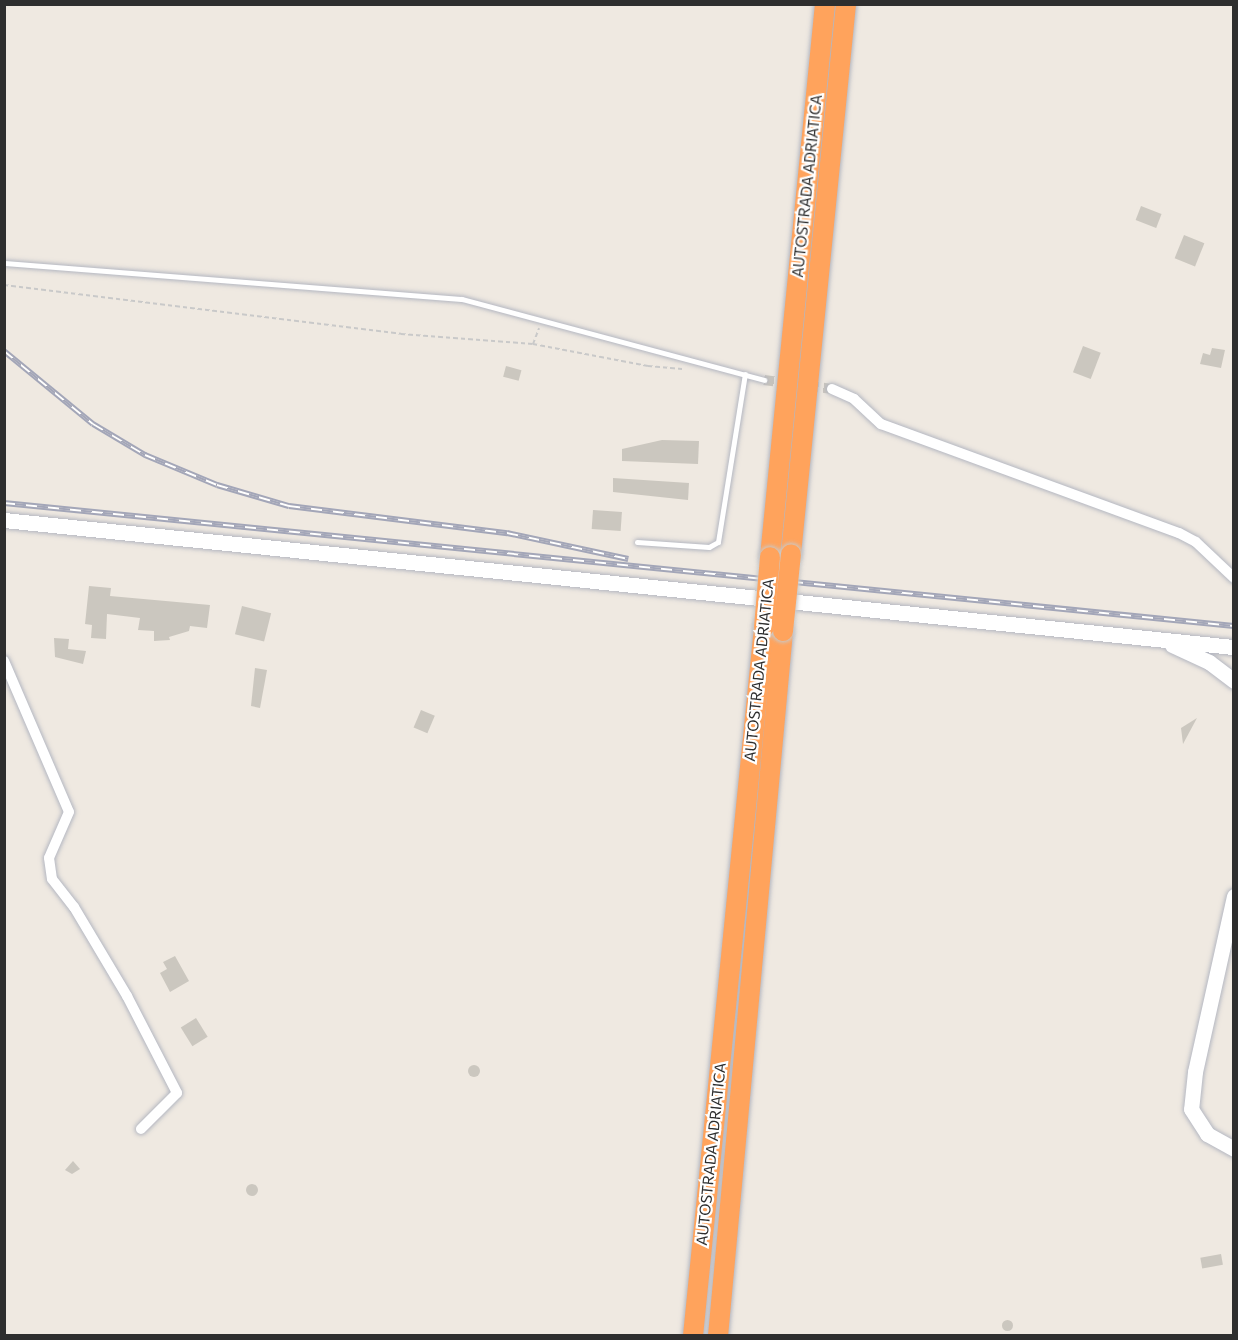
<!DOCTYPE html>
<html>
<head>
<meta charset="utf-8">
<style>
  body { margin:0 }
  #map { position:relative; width:1238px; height:1340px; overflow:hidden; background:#efe9e1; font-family:Commissioner,sans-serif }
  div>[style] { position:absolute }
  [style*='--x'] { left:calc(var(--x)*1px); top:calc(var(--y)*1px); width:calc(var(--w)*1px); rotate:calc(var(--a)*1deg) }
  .building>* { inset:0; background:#cbc7bf; transform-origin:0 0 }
  .round { border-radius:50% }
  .street-tunnel>* { height:10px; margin-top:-5px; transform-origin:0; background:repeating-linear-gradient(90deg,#c8c4bd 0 10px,transparent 0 15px) }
  .path>* { height:2px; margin-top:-1px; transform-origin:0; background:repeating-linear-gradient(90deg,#c9c9c9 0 4.5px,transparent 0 7.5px) }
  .roads { filter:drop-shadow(0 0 2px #b4b7c1) drop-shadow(0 0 2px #b4b7c1) }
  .lane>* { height:5px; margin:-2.5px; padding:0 2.5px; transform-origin:2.5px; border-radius:2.5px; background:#fff }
  .street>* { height:10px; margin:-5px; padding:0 5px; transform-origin:5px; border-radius:5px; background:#fff }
  .secondary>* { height:15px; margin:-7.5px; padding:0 7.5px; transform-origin:7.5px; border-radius:7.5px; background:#fff }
  .highway>* { height:20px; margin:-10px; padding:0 10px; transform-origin:10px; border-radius:10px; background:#ffa35c }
  .rail>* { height:6px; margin-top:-3px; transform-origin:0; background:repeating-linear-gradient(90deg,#fff 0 11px,#a3a6b8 0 22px); box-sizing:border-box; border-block:2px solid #a3a6b8 }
  .bridges { filter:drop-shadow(0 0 2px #c9c9c9) drop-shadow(0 0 2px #c9c9c9) }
  .highway-bridge>* { height:20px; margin:-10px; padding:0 10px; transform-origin:10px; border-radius:10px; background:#ffa35c }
  span { translate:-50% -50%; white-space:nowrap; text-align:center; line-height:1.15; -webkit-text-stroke:4.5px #fff; paint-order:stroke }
  .street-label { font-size:15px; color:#2e2e2e }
  .frame { position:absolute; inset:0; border:6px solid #2e2e2e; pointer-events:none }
</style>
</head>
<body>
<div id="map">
  <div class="building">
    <i style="left:1141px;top:206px;width:22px;height:15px;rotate:21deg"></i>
    <i style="left:1184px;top:235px;width:22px;height:25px;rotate:22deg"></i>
    <i style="left:1083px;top:346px;width:19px;height:28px;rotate:21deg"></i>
    <i style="clip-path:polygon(1212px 348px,1225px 350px,1221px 368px,1200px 364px,1203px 353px,1210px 355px)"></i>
    <i style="left:506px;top:366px;width:16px;height:11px;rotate:15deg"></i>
    <i style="clip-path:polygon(662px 440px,699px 441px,698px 464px,622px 461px,622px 449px)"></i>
    <i style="clip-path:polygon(613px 478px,689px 483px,688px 500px,613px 492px)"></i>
    <i style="left:593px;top:510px;width:29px;height:19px;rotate:4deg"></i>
    <i style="clip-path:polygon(89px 586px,111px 588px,110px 596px,210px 605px,207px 628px,190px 626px,189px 631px,169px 637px,170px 640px,154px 641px,154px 631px,138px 630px,140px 618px,107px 614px,106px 639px,91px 638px,92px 625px,85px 624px)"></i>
    <i style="left:242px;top:606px;width:30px;height:29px;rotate:14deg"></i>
    <i style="clip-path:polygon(54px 638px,69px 639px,68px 649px,86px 651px,83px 664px,55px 657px)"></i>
    <i style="clip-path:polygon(255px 668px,267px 670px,260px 708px,251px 706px)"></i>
    <i style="left:421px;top:710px;width:15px;height:19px;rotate:23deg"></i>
    <i style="clip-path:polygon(1197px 718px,1183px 744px,1181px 728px)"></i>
    <i style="clip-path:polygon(175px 956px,189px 981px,170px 992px,160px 973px,167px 969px,163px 962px)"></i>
    <i style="left:196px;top:1018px;width:22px;height:18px;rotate:58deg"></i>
    <i class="round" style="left:468px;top:1065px;width:12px;height:12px"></i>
    <i style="clip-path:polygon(73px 1161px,80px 1169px,72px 1174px,65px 1170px)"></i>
    <i class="round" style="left:246px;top:1184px;width:12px;height:12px"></i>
    <i style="left:1221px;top:1254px;width:11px;height:21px;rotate:80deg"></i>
    <i class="round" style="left:1001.5px;top:1319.5px;width:11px;height:11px"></i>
  </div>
  <div class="street-tunnel">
    <i style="--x:764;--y:380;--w:69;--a:7.5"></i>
  </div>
  <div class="path">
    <i style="--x:4;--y:285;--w:400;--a:7"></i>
    <i style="--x:401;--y:334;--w:132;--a:4.3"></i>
    <i style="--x:533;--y:344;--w:117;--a:10.8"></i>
    <i style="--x:648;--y:366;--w:37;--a:5"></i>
    <i style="--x:533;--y:344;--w:17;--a:-69"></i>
  </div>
  <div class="roads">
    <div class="lane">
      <i style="--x:4;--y:263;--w:459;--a:4.5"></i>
      <i style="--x:462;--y:299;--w:313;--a:15"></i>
      <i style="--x:637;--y:542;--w:72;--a:4"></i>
      <i style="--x:709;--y:547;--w:10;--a:-29"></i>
      <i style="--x:718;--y:542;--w:170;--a:-80.9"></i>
    </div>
    <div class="street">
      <i style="--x:832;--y:389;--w:24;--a:24"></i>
      <i style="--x:854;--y:399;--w:37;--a:43"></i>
      <i style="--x:881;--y:424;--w:317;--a:20.1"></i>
      <i style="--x:1179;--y:533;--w:19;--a:28"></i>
      <i style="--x:1196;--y:542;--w:52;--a:43.5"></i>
      <i style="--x:4;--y:661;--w:164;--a:66.7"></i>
      <i style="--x:69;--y:812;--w:50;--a:113.5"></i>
      <i style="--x:49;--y:858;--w:21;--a:82"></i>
      <i style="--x:52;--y:879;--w:36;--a:52"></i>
      <i style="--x:74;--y:907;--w:104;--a:59.2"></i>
      <i style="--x:127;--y:996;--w:109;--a:62.7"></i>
      <i style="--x:177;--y:1093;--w:51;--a:135"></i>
    </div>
    <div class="secondary">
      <i style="--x:4;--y:520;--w:1237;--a:5.9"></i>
      <i style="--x:1172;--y:645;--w:41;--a:24.7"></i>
      <i style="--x:1209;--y:662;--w:31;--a:37"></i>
      <i style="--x:1234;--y:896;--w:180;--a:102.5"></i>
      <i style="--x:1195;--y:1072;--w:37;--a:96"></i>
      <i style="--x:1191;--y:1109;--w:30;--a:57"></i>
      <i style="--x:1207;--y:1134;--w:31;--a:29"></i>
    </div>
    <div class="highway">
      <i style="--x:791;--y:554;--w:553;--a:-84.29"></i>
      <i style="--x:770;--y:557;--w:556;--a:-84.32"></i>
      <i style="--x:693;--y:1336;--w:713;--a:-84.28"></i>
      <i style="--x:718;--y:1336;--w:708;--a:-84.73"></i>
    </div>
  </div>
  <div class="rail">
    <i style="--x:4;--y:351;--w:115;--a:39.4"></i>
    <i style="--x:93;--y:424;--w:61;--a:30.8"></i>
    <i style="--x:145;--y:455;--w:78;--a:22.6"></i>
    <i style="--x:217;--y:485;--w:75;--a:16.3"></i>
    <i style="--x:289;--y:506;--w:220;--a:7.1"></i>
    <i style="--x:507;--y:533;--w:124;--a:12.1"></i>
    <i style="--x:4;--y:503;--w:1236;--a:5.71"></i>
  </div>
  <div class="bridges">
    <div class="highway-bridge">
      <i style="--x:764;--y:627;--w:70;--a:-85.1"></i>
      <i style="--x:783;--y:631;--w:77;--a:-84.1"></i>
    </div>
  </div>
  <div class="street-label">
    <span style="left:807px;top:186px;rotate:-84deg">AUTOSTRADA ADRIATICA</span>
    <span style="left:759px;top:670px;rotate:-84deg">AUTOSTRADA ADRIATICA</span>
    <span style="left:711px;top:1154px;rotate:-84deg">AUTOSTRADA ADRIATICA</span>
  </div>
  <div class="frame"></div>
</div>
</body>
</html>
